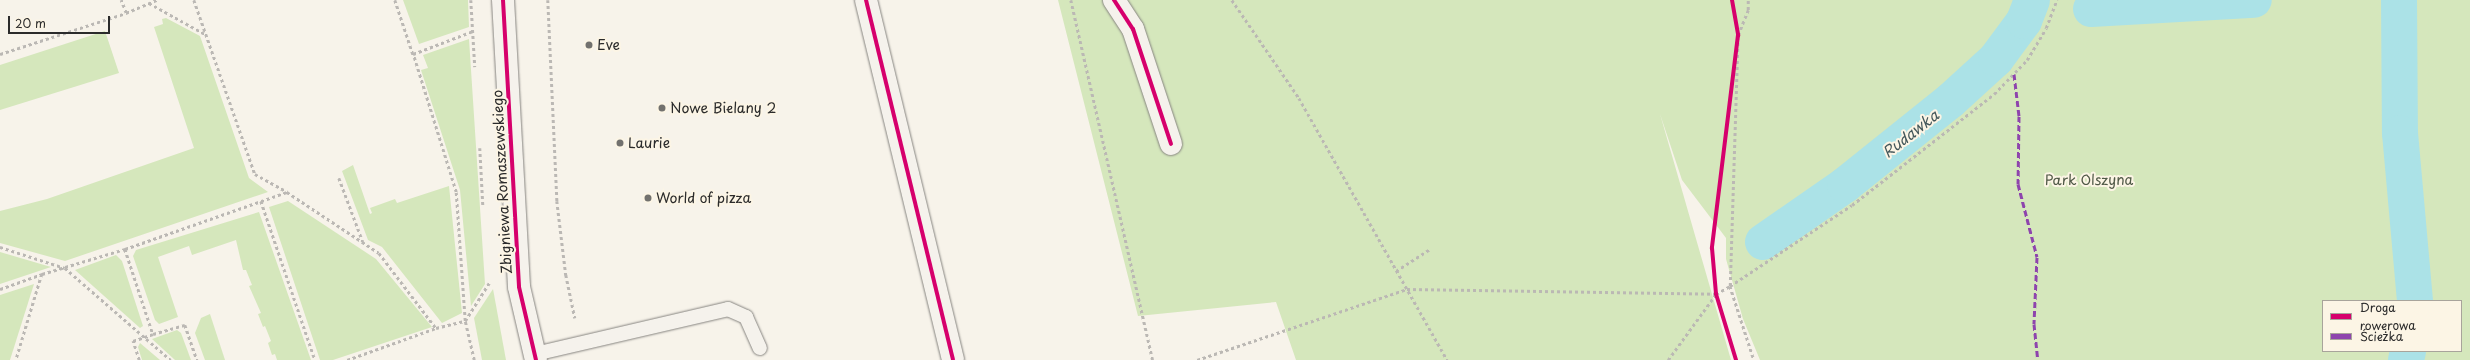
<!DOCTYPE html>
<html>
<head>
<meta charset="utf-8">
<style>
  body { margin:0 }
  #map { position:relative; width:2470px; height:360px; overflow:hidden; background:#f7f3ea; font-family:"Playpen Sans",sans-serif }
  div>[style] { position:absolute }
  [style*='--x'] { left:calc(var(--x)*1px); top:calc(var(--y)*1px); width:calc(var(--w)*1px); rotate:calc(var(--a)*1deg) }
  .green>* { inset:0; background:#d5e7bc }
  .canal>* { height:36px; margin:-18px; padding:0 18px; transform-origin:18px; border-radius:18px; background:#abe2e7 }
  .path>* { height:2.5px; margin-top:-1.25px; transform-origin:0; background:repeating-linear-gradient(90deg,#bbb8b4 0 3px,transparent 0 6px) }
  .roads { filter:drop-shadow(0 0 1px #878581) drop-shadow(0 0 1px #878581) }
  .service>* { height:14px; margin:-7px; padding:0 7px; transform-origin:7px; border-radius:7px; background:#f5f2ec }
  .minor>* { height:22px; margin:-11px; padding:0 11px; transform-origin:11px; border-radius:11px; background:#f5f2ec }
  .tertiary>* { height:22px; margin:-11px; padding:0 11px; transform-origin:11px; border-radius:11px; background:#f5f2ec }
  .quiet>* { height:3px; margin-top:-1.5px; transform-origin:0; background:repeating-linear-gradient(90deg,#8e44ad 0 6px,transparent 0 9px) }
  .cycleway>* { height:4px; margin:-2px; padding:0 2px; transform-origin:2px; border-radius:2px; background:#d6006c }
  .dots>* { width:11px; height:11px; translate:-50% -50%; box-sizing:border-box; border:2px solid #fcf5e5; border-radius:50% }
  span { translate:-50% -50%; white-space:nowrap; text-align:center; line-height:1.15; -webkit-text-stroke:4px #fcf5e5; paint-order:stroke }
  .poi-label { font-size:14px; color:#2b2b2b }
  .left { translate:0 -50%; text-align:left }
  .park-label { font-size:14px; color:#4f5846 }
  .street-label { font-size:14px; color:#2b2b2b }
  .water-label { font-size:15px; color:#43575a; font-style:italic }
  .legend { position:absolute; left:2322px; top:300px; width:140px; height:52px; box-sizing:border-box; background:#fcf5e5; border:1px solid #a8a49b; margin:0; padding:5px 7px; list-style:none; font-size:12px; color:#2b2b2b }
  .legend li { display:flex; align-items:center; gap:8px; height:20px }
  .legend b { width:20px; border:1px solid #a8a49b }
  .scale { position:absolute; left:8px; top:16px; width:102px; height:18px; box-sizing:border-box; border:2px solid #2b2b2b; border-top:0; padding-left:5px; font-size:12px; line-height:14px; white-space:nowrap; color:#2b2b2b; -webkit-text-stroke:3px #fcf5e5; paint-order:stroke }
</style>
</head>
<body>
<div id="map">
  <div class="green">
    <i style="clip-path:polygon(403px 0,468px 0,469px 27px,419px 44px)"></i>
    <i style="clip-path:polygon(evenodd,1058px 0,2470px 0,2470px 360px,1760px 360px,1743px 319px,1726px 259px,1726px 238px,1682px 180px,1660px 114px,1731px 360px,1296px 360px,1276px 302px,1138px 316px,1058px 0,2323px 301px,2461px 301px,2461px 351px,2323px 351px,2323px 301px)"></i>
    <i style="clip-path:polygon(166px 18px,200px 36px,249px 178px,268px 192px,65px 261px,0 243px,0 211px,47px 199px,194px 148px,154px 27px,163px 24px,162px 19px)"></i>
    <i style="clip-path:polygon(105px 31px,119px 73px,0 110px,0 65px)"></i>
    <i style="clip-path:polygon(469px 39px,485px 284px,471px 306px,460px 190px,421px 70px,428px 68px,423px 55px)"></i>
    <i style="clip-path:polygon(353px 165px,370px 214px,372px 213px,370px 208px,395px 199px,397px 203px,449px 186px,462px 313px,442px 323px,382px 247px,368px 240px,342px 171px)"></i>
    <i style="clip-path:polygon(288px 201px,376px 259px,432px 327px,333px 360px,320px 360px,269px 207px)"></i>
    <i style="clip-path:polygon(259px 212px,311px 360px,277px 360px,275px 354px,272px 355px,268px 343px,271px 341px,265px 326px,263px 327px,258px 314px,261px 313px,249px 286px,252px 285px,246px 270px,243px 270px,236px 240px,192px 255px,189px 246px,158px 257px,178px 317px,159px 324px,155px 320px,133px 256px,136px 250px)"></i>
    <i style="clip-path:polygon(0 252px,51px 267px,0 284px)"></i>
    <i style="clip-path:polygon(116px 255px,122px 261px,143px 326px,140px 328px,75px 270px)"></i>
    <i style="clip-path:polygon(34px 284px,10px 360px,0 360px,0 295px)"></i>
    <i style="clip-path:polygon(493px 289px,506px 360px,482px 360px,474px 318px)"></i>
    <i style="clip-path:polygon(210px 314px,225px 360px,205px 360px,195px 333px,201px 318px)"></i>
    <i style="clip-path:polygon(177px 330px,181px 333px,191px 360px,175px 360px,152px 339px)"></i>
    <i style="clip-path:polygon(140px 343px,160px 360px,142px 360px,138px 347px)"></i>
  </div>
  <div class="canal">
    <i style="--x:2399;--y:0;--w:133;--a:89.6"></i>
    <i style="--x:2400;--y:133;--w:169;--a:84.9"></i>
    <i style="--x:2091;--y:9;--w:163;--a:-3.2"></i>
    <i style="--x:1763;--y:242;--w:100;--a:-34.8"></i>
    <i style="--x:1845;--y:185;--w:134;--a:-38.7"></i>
    <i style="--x:1950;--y:101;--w:62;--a:-42.4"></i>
    <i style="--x:1996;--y:59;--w:47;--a:-53.6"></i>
    <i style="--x:2024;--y:21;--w:22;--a:-69"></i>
    <i style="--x:2406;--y:360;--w:9;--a:-77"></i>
  </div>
  <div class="path">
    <i style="--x:194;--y:0;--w:184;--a:70.7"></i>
    <i style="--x:255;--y:174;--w:37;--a:29"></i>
    <i style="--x:395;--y:0;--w:57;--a:71.6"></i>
    <i style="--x:471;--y:0;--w:67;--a:86.6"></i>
    <i style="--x:548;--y:0;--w:201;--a:87.4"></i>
    <i style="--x:557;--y:201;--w:75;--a:83.1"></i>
    <i style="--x:566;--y:275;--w:44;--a:78.2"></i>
    <i style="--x:1071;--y:0;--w:369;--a:77.2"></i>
    <i style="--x:1232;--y:0;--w:119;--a:55.6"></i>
    <i style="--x:1299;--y:98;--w:301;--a:60.5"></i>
    <i style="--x:149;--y:3;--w:64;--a:29"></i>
    <i style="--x:126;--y:13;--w:34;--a:-23"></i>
    <i style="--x:0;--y:54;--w:133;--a:-18"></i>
    <i style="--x:126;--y:13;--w:14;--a:-111"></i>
    <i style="--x:480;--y:148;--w:57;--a:87"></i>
    <i style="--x:339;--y:178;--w:68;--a:69.4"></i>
    <i style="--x:261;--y:201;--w:168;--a:71.2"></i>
    <i style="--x:0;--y:247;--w:68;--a:17.9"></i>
    <i style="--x:65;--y:268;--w:140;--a:41"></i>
    <i style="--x:125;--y:249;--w:172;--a:-19.4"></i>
    <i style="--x:287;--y:192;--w:110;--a:33.5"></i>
    <i style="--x:379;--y:253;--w:94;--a:52.8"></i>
    <i style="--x:1396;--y:271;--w:40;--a:-32.9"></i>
    <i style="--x:42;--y:274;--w:87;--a:-16.8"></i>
    <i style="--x:125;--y:249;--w:89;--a:71.8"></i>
    <i style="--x:153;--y:334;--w:33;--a:-16"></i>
    <i style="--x:185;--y:325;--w:37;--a:71"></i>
    <i style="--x:1730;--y:286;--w:146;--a:-33.6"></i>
    <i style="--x:1852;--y:205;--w:180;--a:-38"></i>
    <i style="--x:1994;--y:94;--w:47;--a:-45.9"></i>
    <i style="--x:2027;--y:60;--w:37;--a:-59"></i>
    <i style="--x:2046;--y:28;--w:30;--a:-69"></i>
    <i style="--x:1730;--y:286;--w:251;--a:-88.2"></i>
    <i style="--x:1738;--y:35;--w:27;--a:-68"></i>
    <i style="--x:1748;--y:10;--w:10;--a:-90"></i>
    <i style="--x:0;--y:289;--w:45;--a:-19.7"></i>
    <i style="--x:42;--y:274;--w:90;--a:106.8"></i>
    <i style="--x:139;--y:360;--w:20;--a:-108"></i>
    <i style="--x:133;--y:341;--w:21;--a:-19"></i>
    <i style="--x:347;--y:360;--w:95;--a:-19.8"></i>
    <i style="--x:436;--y:328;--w:30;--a:-14"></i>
    <i style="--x:465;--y:321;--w:129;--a:-94"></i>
    <i style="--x:456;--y:192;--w:145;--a:-107.3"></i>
    <i style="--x:413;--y:54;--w:64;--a:-21"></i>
    <i style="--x:474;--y:360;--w:40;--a:-103"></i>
    <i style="--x:465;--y:321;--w:45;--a:-57.7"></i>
    <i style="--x:1197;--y:360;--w:222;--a:-18.7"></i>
    <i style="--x:1407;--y:289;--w:309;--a:0.9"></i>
    <i style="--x:1668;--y:360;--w:82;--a:-54"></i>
    <i style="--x:1716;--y:294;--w:16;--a:-30"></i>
    <i style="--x:1730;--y:286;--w:78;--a:72"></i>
  </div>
  <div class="roads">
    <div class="service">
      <i style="--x:535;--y:354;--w:198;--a:-13.1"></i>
      <i style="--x:728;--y:309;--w:20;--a:24"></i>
      <i style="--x:746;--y:317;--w:34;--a:66"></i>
    </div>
    <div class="minor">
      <i style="--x:866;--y:0;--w:370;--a:76.4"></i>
      <i style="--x:1114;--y:0;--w:35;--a:57"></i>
      <i style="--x:1133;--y:29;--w:121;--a:71.7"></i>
    </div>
    <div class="tertiary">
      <i style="--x:503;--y:0;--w:287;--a:86.8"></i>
      <i style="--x:519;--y:287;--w:75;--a:76.9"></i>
    </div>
  </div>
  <div class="quiet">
    <i style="--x:2014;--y:74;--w:42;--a:83.2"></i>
    <i style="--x:2019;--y:116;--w:68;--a:90.8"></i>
    <i style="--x:2018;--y:184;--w:75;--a:75.4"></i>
    <i style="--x:2037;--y:257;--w:67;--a:92.6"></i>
    <i style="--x:2034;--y:324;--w:36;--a:84"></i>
  </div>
  <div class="cycleway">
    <i style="--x:503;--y:0;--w:287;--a:86.8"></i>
    <i style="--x:519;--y:287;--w:75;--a:76.9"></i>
    <i style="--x:866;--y:0;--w:370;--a:76.4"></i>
    <i style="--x:1114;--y:0;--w:35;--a:57"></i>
    <i style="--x:1133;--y:29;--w:121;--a:71.7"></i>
    <i style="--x:1732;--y:0;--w:36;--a:80"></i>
    <i style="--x:1738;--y:35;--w:215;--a:97"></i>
    <i style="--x:1712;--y:248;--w:46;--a:85"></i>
    <i style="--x:1716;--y:294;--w:69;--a:73.1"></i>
  </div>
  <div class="dots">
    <i style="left:589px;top:45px;background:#72716e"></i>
    <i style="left:662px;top:108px;background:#72716e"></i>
    <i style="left:620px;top:143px;background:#72716e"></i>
    <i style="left:648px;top:198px;background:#72716e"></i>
  </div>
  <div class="poi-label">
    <span class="left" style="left:597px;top:45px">Eve</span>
    <span class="left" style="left:670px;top:108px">Nowe Bielany 2</span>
    <span class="left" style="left:628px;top:143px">Laurie</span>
    <span class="left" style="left:656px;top:198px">World of pizza</span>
  </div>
  <div class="park-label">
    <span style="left:2089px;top:180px">Park Olszyna</span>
  </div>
  <div class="street-label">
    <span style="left:502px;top:182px;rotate:-93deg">Zbigniewa Romaszewskiego</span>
  </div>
  <div class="water-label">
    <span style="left:1910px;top:133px;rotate:-38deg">Rudawka</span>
  </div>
  <ul class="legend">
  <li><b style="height:5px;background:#d6006c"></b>Droga rowerowa</li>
  <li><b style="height:5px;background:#8e44ad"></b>Ścieżka</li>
  </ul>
  <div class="scale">20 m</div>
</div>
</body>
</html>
